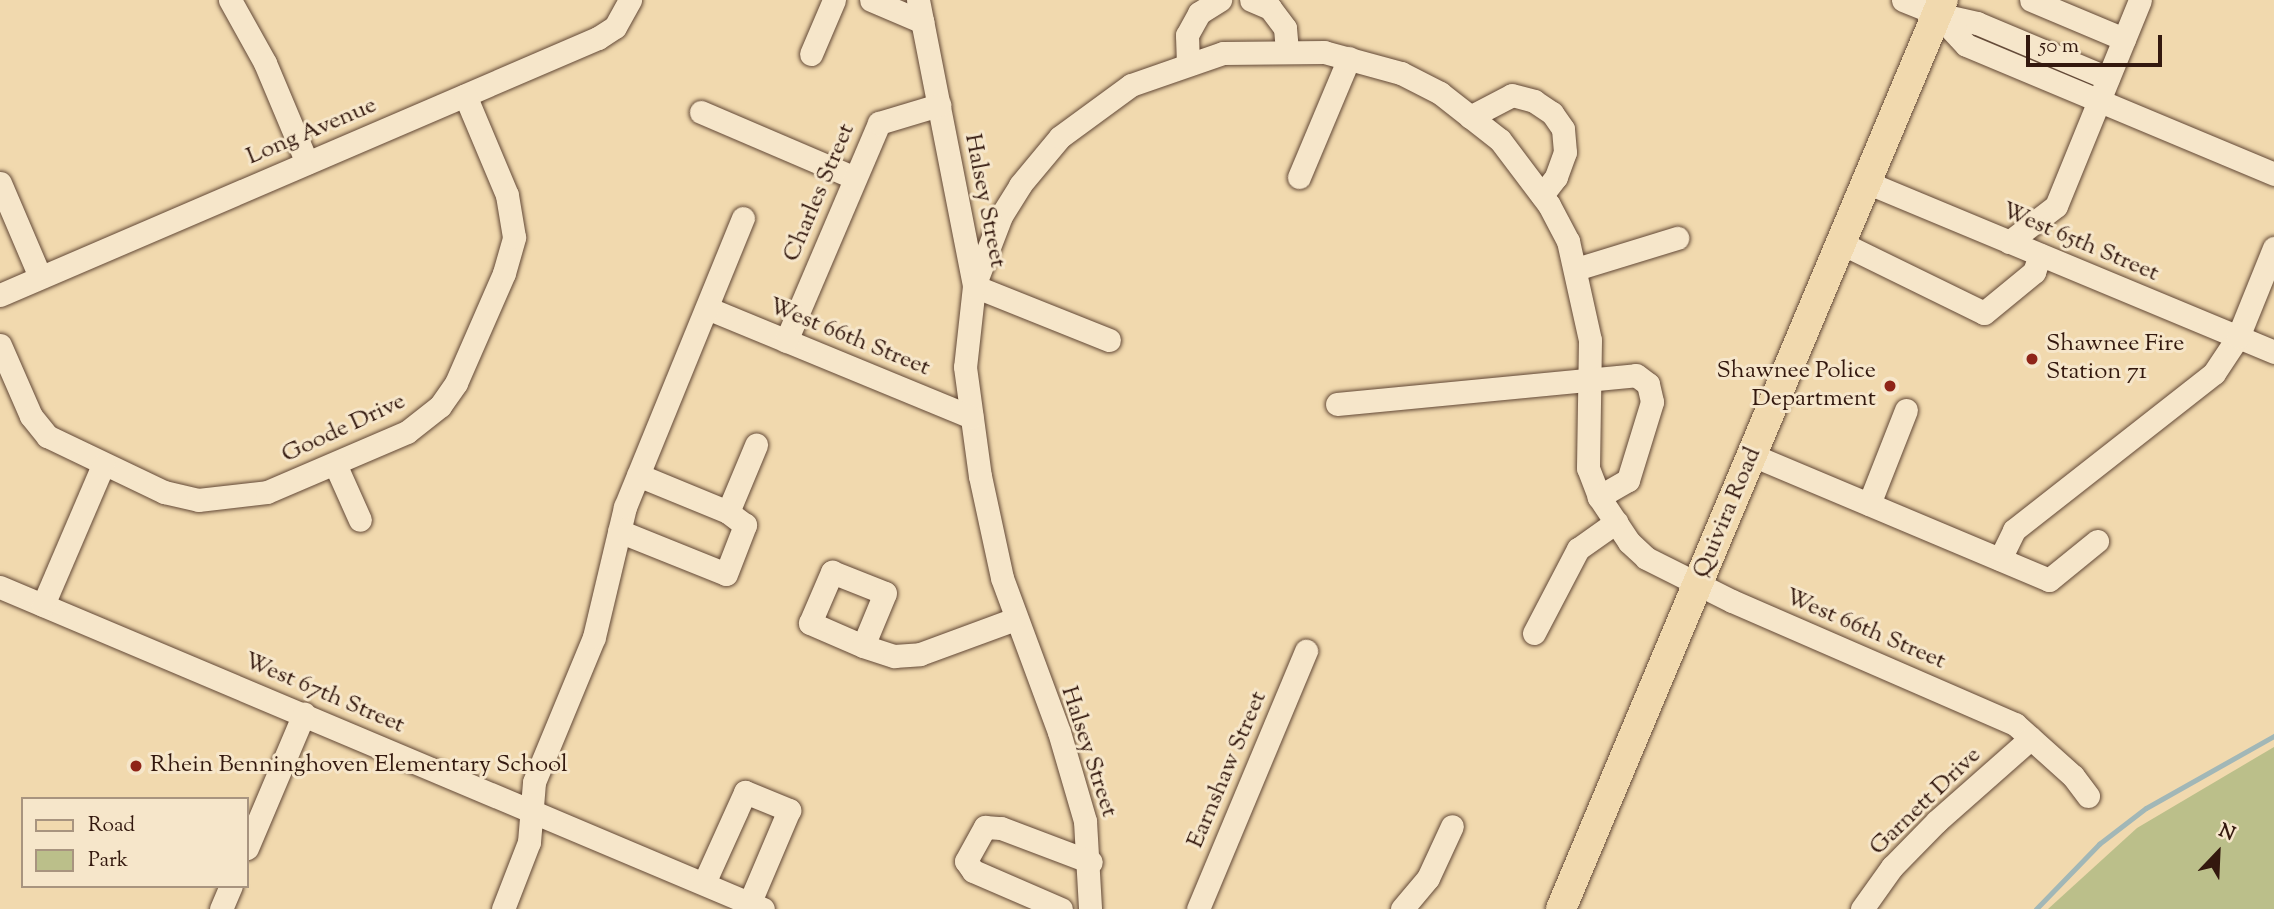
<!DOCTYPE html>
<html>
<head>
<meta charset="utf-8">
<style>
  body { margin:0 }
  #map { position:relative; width:2274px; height:909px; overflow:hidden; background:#f1d9ae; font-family:"Sorts Mill Goudy",serif }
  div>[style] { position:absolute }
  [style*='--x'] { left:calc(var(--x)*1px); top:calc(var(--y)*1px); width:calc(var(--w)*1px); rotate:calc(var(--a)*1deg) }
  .green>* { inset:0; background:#bbbf8a }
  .stream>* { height:5px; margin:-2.5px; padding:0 2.5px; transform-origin:2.5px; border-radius:2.5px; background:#a1b7b7 }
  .roads { filter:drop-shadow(0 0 2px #624836) drop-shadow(0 0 2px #624836) }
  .minor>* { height:23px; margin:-11.5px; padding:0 11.5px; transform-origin:11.5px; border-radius:11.5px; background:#f6e6ca }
  .major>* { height:30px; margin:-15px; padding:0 15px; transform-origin:15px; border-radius:15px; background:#f1d9ae }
  .dots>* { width:19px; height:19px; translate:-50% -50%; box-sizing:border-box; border:4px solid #f6e6ca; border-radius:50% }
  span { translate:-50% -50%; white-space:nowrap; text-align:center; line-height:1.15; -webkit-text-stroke:6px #f6e6ca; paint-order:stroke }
  .street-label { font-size:24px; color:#33180e }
  .poi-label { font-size:24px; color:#33180e }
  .left { translate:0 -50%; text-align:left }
  .right { translate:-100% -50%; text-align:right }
  .legend { position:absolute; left:21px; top:797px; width:228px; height:91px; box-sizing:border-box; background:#f6e6ca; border:2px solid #a8947f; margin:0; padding:9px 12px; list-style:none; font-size:21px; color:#33180e }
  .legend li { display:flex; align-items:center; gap:14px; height:35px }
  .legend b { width:35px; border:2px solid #a8947f }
  .north { position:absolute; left:2183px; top:818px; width:70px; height:70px; -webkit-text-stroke:5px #f6e6ca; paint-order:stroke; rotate:23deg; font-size:19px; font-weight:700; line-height:28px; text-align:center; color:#33180e }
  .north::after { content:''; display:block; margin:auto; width:24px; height:32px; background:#33180e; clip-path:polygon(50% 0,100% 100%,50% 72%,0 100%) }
  .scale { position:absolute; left:2026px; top:35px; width:136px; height:32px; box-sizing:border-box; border:4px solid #33180e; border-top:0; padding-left:9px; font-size:21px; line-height:24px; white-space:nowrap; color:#33180e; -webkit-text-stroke:5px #f6e6ca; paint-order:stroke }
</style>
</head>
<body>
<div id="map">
  <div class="green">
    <i style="clip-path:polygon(2274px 747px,2274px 909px,2048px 909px,2137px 828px)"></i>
  </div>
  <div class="stream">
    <i style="--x:2036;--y:909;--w:91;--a:-45.9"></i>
    <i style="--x:2099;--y:844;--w:59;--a:-37.5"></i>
    <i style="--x:2146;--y:808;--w:147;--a:-29.4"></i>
  </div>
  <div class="roads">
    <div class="minor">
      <i style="--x:230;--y:0;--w:72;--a:60.9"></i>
      <i style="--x:265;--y:63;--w:108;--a:67.2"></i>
      <i style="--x:871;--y:0;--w:56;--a:22.9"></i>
      <i style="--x:918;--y:0;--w:291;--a:78.9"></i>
      <i style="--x:974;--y:286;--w:81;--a:96.3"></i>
      <i style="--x:965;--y:367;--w:110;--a:82.2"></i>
      <i style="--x:980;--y:476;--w:104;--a:77.8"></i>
      <i style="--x:1002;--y:578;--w:164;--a:69.7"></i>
      <i style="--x:1059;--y:732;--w:93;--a:73.7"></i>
      <i style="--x:1085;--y:821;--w:88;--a:86.7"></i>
      <i style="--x:1251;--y:0;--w:21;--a:23"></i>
      <i style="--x:1270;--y:8;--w:25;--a:53"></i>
      <i style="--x:1285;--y:28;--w:23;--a:85"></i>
      <i style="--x:1903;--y:0;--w:37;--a:22"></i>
      <i style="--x:1937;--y:14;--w:41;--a:12.7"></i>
      <i style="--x:1977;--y:23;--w:142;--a:22.8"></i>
      <i style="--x:2031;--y:0;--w:101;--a:22.8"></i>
      <i style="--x:1937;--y:14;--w:42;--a:46.9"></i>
      <i style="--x:1966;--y:45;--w:334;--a:22.7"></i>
      <i style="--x:811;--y:54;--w:59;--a:-66.9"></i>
      <i style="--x:1188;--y:64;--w:29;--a:-92"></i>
      <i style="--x:1187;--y:35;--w:25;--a:-61"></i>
      <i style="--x:1199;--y:13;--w:25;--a:-32"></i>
      <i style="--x:701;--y:112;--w:165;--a:23.2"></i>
      <i style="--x:1470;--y:117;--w:47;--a:-27.6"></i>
      <i style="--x:1512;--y:95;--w:23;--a:15"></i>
      <i style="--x:1534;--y:101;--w:22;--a:34"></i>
      <i style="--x:1552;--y:113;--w:19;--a:55"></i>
      <i style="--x:1563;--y:129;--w:23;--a:85"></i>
      <i style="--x:1565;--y:152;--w:27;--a:110"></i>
      <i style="--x:1556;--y:177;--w:23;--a:128"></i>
      <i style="--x:1299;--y:177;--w:129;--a:-67.2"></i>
      <i style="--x:1866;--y:182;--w:442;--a:22.6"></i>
      <i style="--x:0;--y:183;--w:102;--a:66.9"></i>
      <i style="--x:2009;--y:242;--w:59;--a:-37.5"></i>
      <i style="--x:2056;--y:206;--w:222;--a:-67.8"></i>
      <i style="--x:1841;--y:243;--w:159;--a:26.1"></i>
      <i style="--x:1984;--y:313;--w:65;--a:-39.4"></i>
      <i style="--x:2034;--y:272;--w:18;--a:-71"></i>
      <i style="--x:1576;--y:269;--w:106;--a:-17.1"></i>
      <i style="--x:0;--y:295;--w:651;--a:-23.26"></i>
      <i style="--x:598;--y:38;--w:20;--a:-33"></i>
      <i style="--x:615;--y:27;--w:31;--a:-61"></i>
      <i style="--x:707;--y:308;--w:286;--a:22.4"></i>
      <i style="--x:1109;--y:340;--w:145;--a:-158.2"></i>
      <i style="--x:974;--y:286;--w:75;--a:-68.9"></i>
      <i style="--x:1001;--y:216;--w:36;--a:-58"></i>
      <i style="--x:1020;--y:185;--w:62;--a:-50.2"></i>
      <i style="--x:1060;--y:137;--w:88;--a:-36.2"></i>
      <i style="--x:1131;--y:85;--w:97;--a:-19.2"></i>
      <i style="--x:1223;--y:53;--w:101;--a:-0.6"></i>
      <i style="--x:1324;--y:52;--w:80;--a:15.3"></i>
      <i style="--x:1401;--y:73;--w:44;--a:27.1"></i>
      <i style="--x:1440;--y:93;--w:76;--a:38.1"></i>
      <i style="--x:1500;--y:140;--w:81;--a:53"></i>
      <i style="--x:1549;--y:205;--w:41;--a:62.2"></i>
      <i style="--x:1568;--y:241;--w:101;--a:77.5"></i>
      <i style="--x:1590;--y:340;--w:128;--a:90.9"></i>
      <i style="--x:1588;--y:468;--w:31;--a:69"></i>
      <i style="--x:1599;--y:497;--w:54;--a:56.3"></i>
      <i style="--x:1629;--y:542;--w:23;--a:43"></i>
      <i style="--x:1646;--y:558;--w:96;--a:26.6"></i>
      <i style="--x:1732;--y:601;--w:309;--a:23.5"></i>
      <i style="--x:2015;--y:724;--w:78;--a:41.9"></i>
      <i style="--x:2073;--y:776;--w:25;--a:53"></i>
      <i style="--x:786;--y:341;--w:237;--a:-66.9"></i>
      <i style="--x:879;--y:123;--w:63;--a:-16.7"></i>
      <i style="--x:0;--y:345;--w:77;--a:66.4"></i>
      <i style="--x:31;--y:416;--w:26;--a:51"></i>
      <i style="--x:47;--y:436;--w:130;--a:25.6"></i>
      <i style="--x:164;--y:492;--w:35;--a:13"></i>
      <i style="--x:198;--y:500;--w:69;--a:-6.6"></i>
      <i style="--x:267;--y:492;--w:152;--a:-23.2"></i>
      <i style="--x:407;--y:432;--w:42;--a:-38.2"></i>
      <i style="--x:440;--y:406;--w:28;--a:-55"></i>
      <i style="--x:456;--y:383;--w:120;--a:-66.4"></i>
      <i style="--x:504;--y:273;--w:37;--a:-74"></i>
      <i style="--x:514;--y:237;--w:43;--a:-99.5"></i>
      <i style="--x:507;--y:195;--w:108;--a:-112.8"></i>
      <i style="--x:1337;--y:404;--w:300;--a:-5.5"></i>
      <i style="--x:1636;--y:375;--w:15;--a:37"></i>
      <i style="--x:1648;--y:384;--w:18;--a:77"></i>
      <i style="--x:1652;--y:402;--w:82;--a:107.1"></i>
      <i style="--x:1628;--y:480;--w:34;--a:150"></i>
      <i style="--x:1752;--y:455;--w:322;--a:22.8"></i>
      <i style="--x:2049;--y:580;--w:62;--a:-39.1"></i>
      <i style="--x:335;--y:464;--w:61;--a:65.9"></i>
      <i style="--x:638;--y:475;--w:97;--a:22.3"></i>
      <i style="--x:728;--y:512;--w:73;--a:-67.3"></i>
      <i style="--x:1869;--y:504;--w:101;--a:-68.5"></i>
      <i style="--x:619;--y:531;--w:115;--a:21.9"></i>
      <i style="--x:726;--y:574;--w:53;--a:-68.8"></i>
      <i style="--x:745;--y:525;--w:21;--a:-143"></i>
      <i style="--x:2000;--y:559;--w:32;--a:-64"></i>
      <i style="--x:2014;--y:530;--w:254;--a:-38.1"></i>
      <i style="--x:2214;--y:373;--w:43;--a:-56.3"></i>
      <i style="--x:2238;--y:337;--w:96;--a:-68"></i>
      <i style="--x:0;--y:587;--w:828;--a:22.88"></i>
      <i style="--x:43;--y:605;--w:152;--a:-66.8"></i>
      <i style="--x:1534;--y:633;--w:95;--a:-62.4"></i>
      <i style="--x:1578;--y:549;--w:47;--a:-35.4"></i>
      <i style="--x:863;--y:646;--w:58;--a:-156.5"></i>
      <i style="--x:810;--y:623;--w:56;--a:-66.7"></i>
      <i style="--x:832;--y:572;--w:57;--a:21.6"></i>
      <i style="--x:885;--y:593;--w:57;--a:112.5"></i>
      <i style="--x:863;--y:646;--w:33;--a:18"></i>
      <i style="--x:894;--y:656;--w:26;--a:-4"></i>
      <i style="--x:920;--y:654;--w:101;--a:-20.2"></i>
      <i style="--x:247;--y:848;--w:146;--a:-67"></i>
      <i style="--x:704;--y:883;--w:100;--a:-65.7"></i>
      <i style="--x:745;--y:792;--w:48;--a:22.2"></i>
      <i style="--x:789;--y:810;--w:100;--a:113"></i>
      <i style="--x:221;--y:909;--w:25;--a:-67"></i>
      <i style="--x:503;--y:909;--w:72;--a:-68.8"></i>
      <i style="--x:529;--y:842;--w:60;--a:-85.2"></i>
      <i style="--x:534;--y:782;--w:157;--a:-67.5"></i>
      <i style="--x:594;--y:637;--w:134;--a:-76.6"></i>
      <i style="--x:625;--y:507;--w:312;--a:-67.8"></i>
      <i style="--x:1061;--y:909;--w:96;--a:-156.6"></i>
      <i style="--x:973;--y:871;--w:12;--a:-125"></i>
      <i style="--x:966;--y:861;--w:39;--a:-61"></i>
      <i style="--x:985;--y:827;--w:16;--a:4"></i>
      <i style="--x:1001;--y:828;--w:96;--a:20.7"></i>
      <i style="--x:1198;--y:909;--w:280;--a:-67.3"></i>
      <i style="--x:1402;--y:909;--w:40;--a:-50"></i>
      <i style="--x:1428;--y:878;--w:57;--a:-65.2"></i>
      <i style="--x:1862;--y:909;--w:52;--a:-54.5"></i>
      <i style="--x:1892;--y:867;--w:64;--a:-45.6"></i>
      <i style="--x:1937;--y:821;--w:125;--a:-41.4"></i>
    </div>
    <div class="major">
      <i style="--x:1561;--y:909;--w:986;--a:-67.21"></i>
    </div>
  </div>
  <div class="dots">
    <i style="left:2032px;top:359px;background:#8f2418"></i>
    <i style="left:1890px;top:386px;background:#8f2418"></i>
    <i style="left:136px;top:766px;background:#8f2418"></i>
  </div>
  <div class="street-label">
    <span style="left:312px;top:132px;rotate:-23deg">Long Avenue</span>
    <span style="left:820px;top:193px;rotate:-67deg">Charles Street</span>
    <span style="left:984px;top:201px;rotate:79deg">Halsey Street</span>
    <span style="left:2080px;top:243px;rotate:23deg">West 65th Street</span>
    <span style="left:849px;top:338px;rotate:22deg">West 66th Street</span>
    <span style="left:344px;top:429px;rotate:-25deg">Goode Drive</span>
    <span style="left:1728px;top:513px;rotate:-67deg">Quivira Road</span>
    <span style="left:1865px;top:630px;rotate:23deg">West 66th Street</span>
    <span style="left:324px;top:694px;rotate:23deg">West 67th Street</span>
    <span style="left:1088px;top:752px;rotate:72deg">Halsey Street</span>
    <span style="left:1228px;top:770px;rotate:-67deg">Earnshaw Street</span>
    <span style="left:1926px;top:802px;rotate:-44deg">Garnett Drive</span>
  </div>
  <div class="poi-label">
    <span class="left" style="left:2046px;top:359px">Shawnee Fire<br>Station 71</span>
    <span class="right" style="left:1876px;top:386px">Shawnee Police<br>Department</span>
    <span class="left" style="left:150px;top:766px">Rhein Benninghoven Elementary School</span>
  </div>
  <ul class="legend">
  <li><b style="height:9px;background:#f1d9ae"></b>Road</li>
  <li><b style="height:19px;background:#bbbf8a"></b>Park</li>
  </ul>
  <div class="north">N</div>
  <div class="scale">50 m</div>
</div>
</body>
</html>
